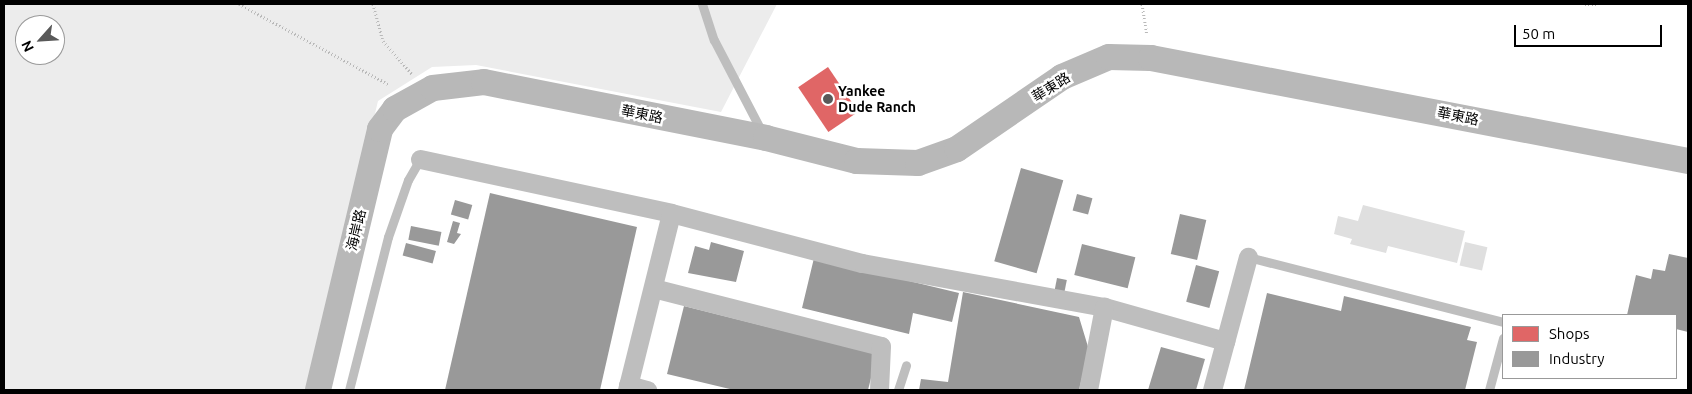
<!DOCTYPE html>
<html>
<head>
<meta charset="utf-8">
<style>
  body { margin:0 }
  #map { position:relative; width:1692px; height:394px; overflow:hidden; background:#fff; font-family:Ubuntu,"Noto Sans TC",sans-serif }
  div>[style] { position:absolute }
  [style*='--x'] { left:calc(var(--x)*1px); top:calc(var(--y)*1px); width:calc(var(--w)*1px); rotate:calc(var(--a)*1deg) }
  .green>* { inset:0; background:#ececec }
  .shops>* { inset:0; background:#e06666; transform-origin:0 0 }
  .industry>* { inset:0; background:#999; transform-origin:0 0 }
  .building>* { inset:0; background:#dfdfdf; transform-origin:0 0 }
  .path>* { height:3px; margin-top:-1.5px; transform-origin:0; background:repeating-linear-gradient(90deg,#b9b9b9 0 1px,transparent 0 3.5px) }
  .service>* { height:9px; margin:-4.5px; padding:0 4.5px; transform-origin:4.5px; border-radius:4.5px; background:#bebebe }
  .minor>* { height:19px; margin:-9.5px; padding:0 9.5px; transform-origin:9.5px; border-radius:9.5px; background:#bebebe }
  .secondary>* { height:26px; margin:-13px; padding:0 13px; transform-origin:13px; border-radius:13px; background:#b8b8b8 }
  .dots>* { width:14px; height:14px; translate:-50% -50%; box-sizing:border-box; border:2px solid #fff; border-radius:50% }
  span { translate:-50% -50%; white-space:nowrap; text-align:center; line-height:1.15; -webkit-text-stroke:5px #fff; paint-order:stroke }
  .street-label { font-size:14px; color:#000 }
  .poi-label { font-size:14px; color:#000; font-weight:700 }
  .left { translate:0 -50%; text-align:left }
  .frame { position:absolute; inset:0; border:5px solid #000; pointer-events:none }
  .legend { position:absolute; left:1502px; top:314px; width:175px; height:65px; box-sizing:border-box; background:#fff; border:1px solid #999; margin:0; padding:6px 9px; list-style:none; font-size:15px; color:#000 }
  .legend li { display:flex; align-items:center; gap:10px; height:25px }
  .legend b { width:25px; border:1px solid #999 }
  .north { position:absolute; left:15px; top:15px; width:50px; height:50px; box-sizing:border-box; background:#fff; border:1px solid #999; border-radius:50%; rotate:244deg; font-size:14px; font-weight:700; line-height:20px; text-align:center; color:#000 }
  .north::after { content:''; display:block; margin:auto; width:18px; height:22px; background:#595959; clip-path:polygon(50% 0,100% 100%,50% 72%,0 100%) }
  .scale { position:absolute; left:1514px; top:25px; width:148px; height:22px; box-sizing:border-box; border:2px solid #000; border-top:0; padding-left:6px; font-size:15px; line-height:18px; white-space:nowrap; color:#000; -webkit-text-stroke:4px #fff; paint-order:stroke }
</style>
</head>
<body>
<div id="map">
  <div class="green">
    <i style="clip-path:polygon(evenodd,4px 4px,777px 4px,721px 112px,476px 65px,432px 67px,378px 101px,308px 390px,4px 390px,4px 4px,25px 25px,55px 25px,55px 55px,25px 55px,25px 25px)"></i>
  </div>
  <div class="shops">
    <i style="left:828px;top:67px;width:54px;height:36px;rotate:56deg"></i>
  </div>
  <div class="industry">
    <i style="left:1021px;top:168px;width:44px;height:97px;rotate:16deg"></i>
    <i style="clip-path:polygon(490px 193px,637px 227px,600px 390px,445px 390px)"></i>
    <i style="left:1077px;top:194px;width:16px;height:17px;rotate:15deg"></i>
    <i style="left:455px;top:200px;width:18px;height:15px;rotate:16deg"></i>
    <i style="left:1180px;top:214px;width:27px;height:41px;rotate:13deg"></i>
    <i style="clip-path:polygon(453px 221px,460px 223px,457px 233px,461px 234px,454px 244px,447px 242px)"></i>
    <i style="left:411px;top:226px;width:31px;height:14px;rotate:11deg"></i>
    <i style="clip-path:polygon(711px 242px,744px 251px,736px 282px,688px 273px,695px 246px,709px 250px)"></i>
    <i style="left:406px;top:243px;width:31px;height:13px;rotate:15deg"></i>
    <i style="left:1082px;top:244px;width:55px;height:32px;rotate:14deg"></i>
    <i style="clip-path:polygon(1669px 254px,1688px 258px,1688px 332px,1676px 329px,1676px 315px,1627px 315px,1636px 275px,1651px 279px,1653px 269px,1665px 271px)"></i>
    <i style="clip-path:polygon(814px 258px,959px 293px,952px 322px,913px 313px,909px 334px,802px 308px)"></i>
    <i style="left:1196px;top:265px;width:24px;height:38px;rotate:15deg"></i>
    <i style="left:1057px;top:278px;width:10px;height:17px;rotate:11deg"></i>
    <i style="clip-path:polygon(963px 292px,1079px 317px,1089px 350px,1079px 390px,919px 390px,921px 379px,948px 382px)"></i>
    <i style="clip-path:polygon(1267px 293px,1341px 311px,1344px 296px,1471px 327px,1467px 340px,1477px 342px,1465px 390px,1244px 390px)"></i>
    <i style="clip-path:polygon(684px 306px,877px 354px,868px 390px,734px 390px,667px 374px)"></i>
    <i style="clip-path:polygon(1161px 347px,1205px 359px,1196px 390px,1148px 390px)"></i>
  </div>
  <div class="building">
    <i style="clip-path:polygon(1363px 205px,1465px 231px,1457px 263px,1388px 246px,1386px 253px,1350px 244px,1352px 239px,1334px 234px,1338px 216px,1358px 221px)"></i>
    <i style="left:1465px;top:242px;width:23px;height:24px;rotate:13deg"></i>
  </div>
  <div class="path">
    <i style="--x:239;--y:4;--w:171;--a:28.2"></i>
    <i style="--x:373;--y:4;--w:38;--a:75"></i>
    <i style="--x:383;--y:41;--w:44;--a:48.7"></i>
    <i style="--x:1142;--y:4;--w:31;--a:81"></i>
    <i style="--x:1585;--y:4;--w:12;--a:0"></i>
  </div>
  <div class="service">
    <i style="--x:702;--y:4;--w:38;--a:72"></i>
    <i style="--x:714;--y:40;--w:106;--a:62.5"></i>
    <i style="--x:1248;--y:257;--w:263;--a:14.3"></i>
    <i style="--x:349;--y:390;--w:158;--a:-75.7"></i>
    <i style="--x:388;--y:237;--w:60;--a:-70.7"></i>
    <i style="--x:408;--y:180;--w:24;--a:-60"></i>
    <i style="--x:898;--y:390;--w:26;--a:-72"></i>
    <i style="--x:1489;--y:390;--w:54;--a:-74.9"></i>
  </div>
  <div class="minor">
    <i style="--x:420;--y:159;--w:257;--a:12.1"></i>
    <i style="--x:671;--y:213;--w:197;--a:14.7"></i>
    <i style="--x:862;--y:263;--w:246;--a:10.3"></i>
    <i style="--x:1104;--y:307;--w:126;--a:15.7"></i>
    <i style="--x:653;--y:288;--w:235;--a:14.3"></i>
    <i style="--x:881;--y:346;--w:44;--a:92.6"></i>
    <i style="--x:628;--y:385;--w:20;--a:15"></i>
    <i style="--x:627;--y:390;--w:182;--a:-76"></i>
    <i style="--x:1088;--y:390;--w:85;--a:-79.1"></i>
    <i style="--x:1212;--y:390;--w:138;--a:-74.9"></i>
  </div>
  <div class="secondary">
    <i style="--x:318;--y:390;--w:268;--a:-76.6"></i>
    <i style="--x:380;--y:129;--w:25;--a:-53"></i>
    <i style="--x:395;--y:109;--w:43;--a:-28.9"></i>
    <i style="--x:433;--y:88;--w:51;--a:-6.7"></i>
    <i style="--x:484;--y:82;--w:288;--a:11.2"></i>
    <i style="--x:766;--y:138;--w:94;--a:14.2"></i>
    <i style="--x:857;--y:161;--w:61;--a:1.9"></i>
    <i style="--x:918;--y:163;--w:41;--a:-19.7"></i>
    <i style="--x:957;--y:149;--w:127;--a:-34.4"></i>
    <i style="--x:1062;--y:77;--w:51;--a:-23.1"></i>
    <i style="--x:1109;--y:57;--w:42;--a:1.4"></i>
    <i style="--x:1151;--y:58;--w:547;--a:10.86"></i>
  </div>
  <div class="dots">
    <i style="left:828px;top:99px;background:#595959"></i>
  </div>
  <div class="street-label">
    <span style="left:1051px;top:87px;rotate:-32deg">華東路</span>
    <span style="left:642px;top:114px;rotate:11deg">華東路</span>
    <span style="left:1458px;top:116px;rotate:11deg">華東路</span>
    <span style="left:356px;top:230px;rotate:-77deg">海岸路</span>
  </div>
  <div class="poi-label">
    <span class="left" style="left:838px;top:99px">Yankee<br>Dude Ranch</span>
  </div>
  <div class="frame"></div>
  <ul class="legend">
  <li><b style="height:14px;background:#e06666"></b>Shops</li>
  <li><b style="height:14px;background:#999"></b>Industry</li>
  </ul>
  <div class="north">N</div>
  <div class="scale">50 m</div>
</div>
</body>
</html>
